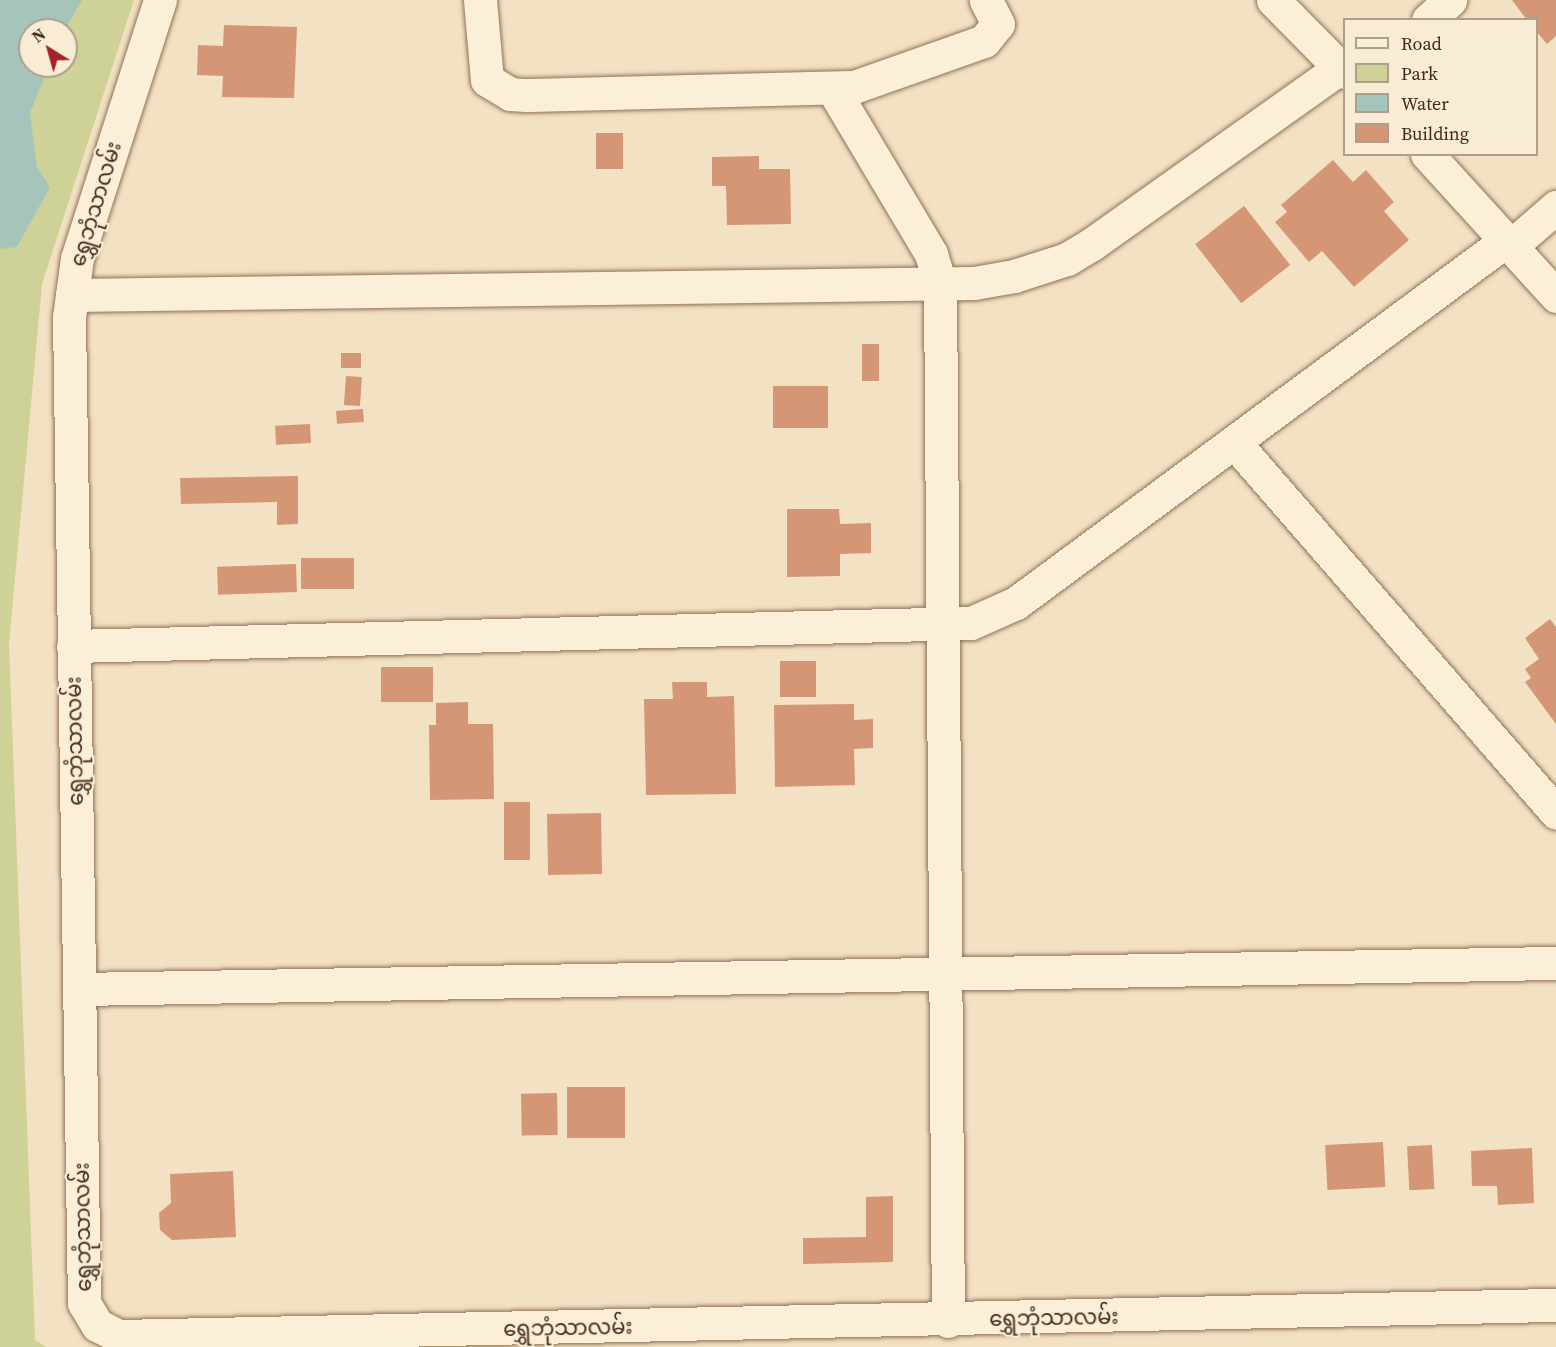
<!DOCTYPE html>
<html>
<head>
<meta charset="utf-8">
<style>
  body { margin:0 }
  #map { position:relative; width:1556px; height:1347px; overflow:hidden; background:#f3e1c3; font-family:"Source Serif 4","Noto Sans Myanmar",serif }
  div>[style] { position:absolute }
  [style*='--x'] { left:calc(var(--x)*1px); top:calc(var(--y)*1px); width:calc(var(--w)*1px); rotate:calc(var(--a)*1deg) }
  .green>* { inset:0; background:#cfd296 }
  .water>* { inset:0; background:#a6c5ba }
  .building>* { inset:0; background:#d59675; transform-origin:0 0 }
  .roads { filter:drop-shadow(0 0 2px #907257) drop-shadow(0 0 2px #907257) }
  .minor>* { height:33px; margin:-16.5px; padding:0 16.5px; transform-origin:16.5px; border-radius:16.5px; background:#fcefd8 }
  span { translate:-50% -50%; white-space:nowrap; text-align:center; line-height:1.15; -webkit-text-stroke:4.5px #f9ecd4; paint-order:stroke }
  .street-label { font-size:21px; color:#3e2b1d }
  .legend { position:absolute; left:1343px; top:18px; width:195px; height:138px; box-sizing:border-box; background:#f9ecd4; border:2px solid #ae9f8b; margin:0; padding:8px 10px; list-style:none; font-size:18px; color:#3e2b1d }
  .legend li { display:flex; align-items:center; gap:12px; height:30px }
  .legend b { width:30px; border:2px solid #ae9f8b }
  .north { position:absolute; left:18px; top:18px; width:60px; height:60px; box-sizing:border-box; background:#f9ecd4; border:2px solid #ae9f8b; border-radius:50%; rotate:323deg; font-size:16px; font-weight:700; line-height:24px; text-align:center; color:#3e2b1d }
  .north::after { content:''; display:block; margin:auto; width:21px; height:27px; background:#a5212b; clip-path:polygon(50% 0,100% 100%,50% 72%,0 100%) }
</style>
</head>
<body>
<div id="map">
  <div class="green">
    <i style="clip-path:polygon(evenodd,0 0,134px 0,42px 284px,9px 644px,35px 1340px,46px 1347px,0 1347px,0 0,30px 30px,66px 30px,66px 66px,30px 66px,30px 30px)"></i>
  </div>
  <div class="water">
    <i style="clip-path:polygon(0 0,82px 0,65px 30px,30px 30px,30px 66px,49px 66px,30px 113px,37px 167px,50px 187px,17px 247px,0 249px)"></i>
  </div>
  <div class="building">
    <i style="clip-path:polygon(1512px 0,1556px 0,1556px 36px,1547px 44px,1536px 31px,1536px 20px,1527px 20px)"></i>
    <i style="clip-path:polygon(224px 25px,297px 27px,294px 98px,222px 97px,223px 76px,197px 75px,198px 45px,223px 46px)"></i>
    <i style="left:596px;top:133px;width:27px;height:36px"></i>
    <i style="clip-path:polygon(759px 156px,759px 169px,790px 169px,791px 224px,727px 225px,726px 186px,712px 186px,712px 157px)"></i>
    <i style="clip-path:polygon(1333px 160px,1353px 182px,1366px 170px,1394px 202px,1384px 211px,1409px 240px,1354px 287px,1322px 251px,1309px 262px,1275px 222px,1287px 212px,1281px 205px)"></i>
    <i style="left:1244px;top:206px;width:75px;height:62px;rotate:52deg"></i>
    <i style="left:862px;top:344px;width:17px;height:37px"></i>
    <i style="left:341px;top:353px;width:20px;height:15px"></i>
    <i style="left:346px;top:376px;width:16px;height:29px;rotate:4deg"></i>
    <i style="left:828px;top:386px;width:42px;height:55px;rotate:90deg"></i>
    <i style="left:363px;top:409px;width:13px;height:27px;rotate:86deg"></i>
    <i style="left:310px;top:424px;width:19px;height:35px;rotate:87deg"></i>
    <i style="clip-path:polygon(298px 476px,298px 524px,277px 525px,277px 502px,181px 504px,180px 478px)"></i>
    <i style="clip-path:polygon(787px 509px,839px 509px,840px 524px,871px 523px,871px 553px,840px 554px,840px 576px,787px 577px)"></i>
    <i style="left:354px;top:558px;width:31px;height:53px;rotate:90deg"></i>
    <i style="left:296px;top:564px;width:28px;height:79px;rotate:88deg"></i>
    <i style="clip-path:polygon(1550px 619px,1556px 627px,1556px 724px,1525px 682px,1531px 678px,1525px 669px,1539px 659px,1525px 638px)"></i>
    <i style="left:780px;top:661px;width:36px;height:36px"></i>
    <i style="left:433px;top:667px;width:35px;height:52px;rotate:90deg"></i>
    <i style="clip-path:polygon(672px 682px,707px 682px,707px 697px,734px 696px,736px 794px,646px 795px,644px 699px,673px 699px)"></i>
    <i style="clip-path:polygon(468px 702px,468px 724px,493px 724px,494px 799px,430px 800px,429px 725px,436px 725px,436px 703px)"></i>
    <i style="clip-path:polygon(854px 704px,854px 720px,873px 719px,873px 748px,854px 749px,855px 785px,775px 787px,774px 705px)"></i>
    <i style="left:504px;top:802px;width:26px;height:58px"></i>
    <i style="left:601px;top:813px;width:61px;height:54px;rotate:89deg"></i>
    <i style="left:625px;top:1087px;width:51px;height:58px;rotate:90deg"></i>
    <i style="left:557px;top:1093px;width:42px;height:36px;rotate:89deg"></i>
    <i style="left:1383px;top:1142px;width:45px;height:58px;rotate:87deg"></i>
    <i style="left:1432px;top:1145px;width:44px;height:25px;rotate:87deg"></i>
    <i style="clip-path:polygon(1532px 1148px,1534px 1203px,1498px 1205px,1497px 1186px,1472px 1186px,1471px 1151px)"></i>
    <i style="clip-path:polygon(233px 1171px,236px 1237px,172px 1240px,160px 1230px,159px 1213px,171px 1203px,170px 1174px)"></i>
    <i style="clip-path:polygon(893px 1196px,893px 1262px,803px 1264px,803px 1238px,866px 1237px,866px 1197px)"></i>
  </div>
  <div class="roads">
    <div class="minor">
      <i style="--x:160;--y:0;--w:271;--a:107.8"></i>
      <i style="--x:77;--y:258;--w:60;--a:97.7"></i>
      <i style="--x:69;--y:317;--w:986;--a:89.13"></i>
      <i style="--x:84;--y:1303;--w:26;--a:59"></i>
      <i style="--x:97;--y:1325;--w:25;--a:27"></i>
      <i style="--x:119;--y:1336;--w:1437;--a:-1.24"></i>
      <i style="--x:480;--y:0;--w:80;--a:85"></i>
      <i style="--x:487;--y:80;--w:27;--a:31"></i>
      <i style="--x:510;--y:94;--w:16;--a:4"></i>
      <i style="--x:526;--y:95;--w:328;--a:-1.4"></i>
      <i style="--x:854;--y:87;--w:138;--a:-19.5"></i>
      <i style="--x:984;--y:41;--w:22;--a:-51"></i>
      <i style="--x:998;--y:24;--w:27;--a:-117"></i>
      <i style="--x:1273;--y:0;--w:101;--a:45.4"></i>
      <i style="--x:1428;--y:20;--w:30;--a:-42"></i>
      <i style="--x:834;--y:91;--w:190;--a:59.2"></i>
      <i style="--x:931;--y:254;--w:31;--a:73"></i>
      <i style="--x:940;--y:284;--w:1037;--a:89.56"></i>
      <i style="--x:1427;--y:154;--w:192;--a:47.7"></i>
      <i style="--x:1511;--y:246;--w:60;--a:-40.9"></i>
      <i style="--x:72;--y:295;--w:902;--a:-0.76"></i>
      <i style="--x:974;--y:283;--w:41;--a:-9.9"></i>
      <i style="--x:1014;--y:276;--w:56;--a:-17.8"></i>
      <i style="--x:1067;--y:259;--w:29;--a:-31"></i>
      <i style="--x:1092;--y:244;--w:304;--a:-35.4"></i>
      <i style="--x:1234;--y:442;--w:491;--a:49"></i>
      <i style="--x:73;--y:646;--w:898;--a:-1.47"></i>
      <i style="--x:971;--y:623;--w:49;--a:-24"></i>
      <i style="--x:1016;--y:603;--w:611;--a:-36.48"></i>
      <i style="--x:79;--y:989;--w:1477;--a:-1.01"></i>
    </div>
  </div>
  <div class="street-label">
    <span style="left:96px;top:204px;rotate:-73deg">ရွှေဘုံသာလမ်း</span>
    <span style="left:75px;top:741px;rotate:-91deg">ရွှေဘုံသာလမ်း</span>
    <span style="left:83px;top:1227px;rotate:-91deg">ရွှေဘုံသာလမ်း</span>
    <span style="left:1054px;top:1318px;rotate:-1deg">ရွှေဘုံသာလမ်း</span>
    <span style="left:568px;top:1328px;rotate:-1deg">ရွှေဘုံသာလမ်း</span>
  </div>
  <ul class="legend">
  <li><b style="height:8px;background:#fcefd8"></b>Road</li>
  <li><b style="height:16px;background:#cfd296"></b>Park</li>
  <li><b style="height:16px;background:#a6c5ba"></b>Water</li>
  <li><b style="height:16px;background:#d59675"></b>Building</li>
  </ul>
  <div class="north">N</div>
</div>
</body>
</html>
